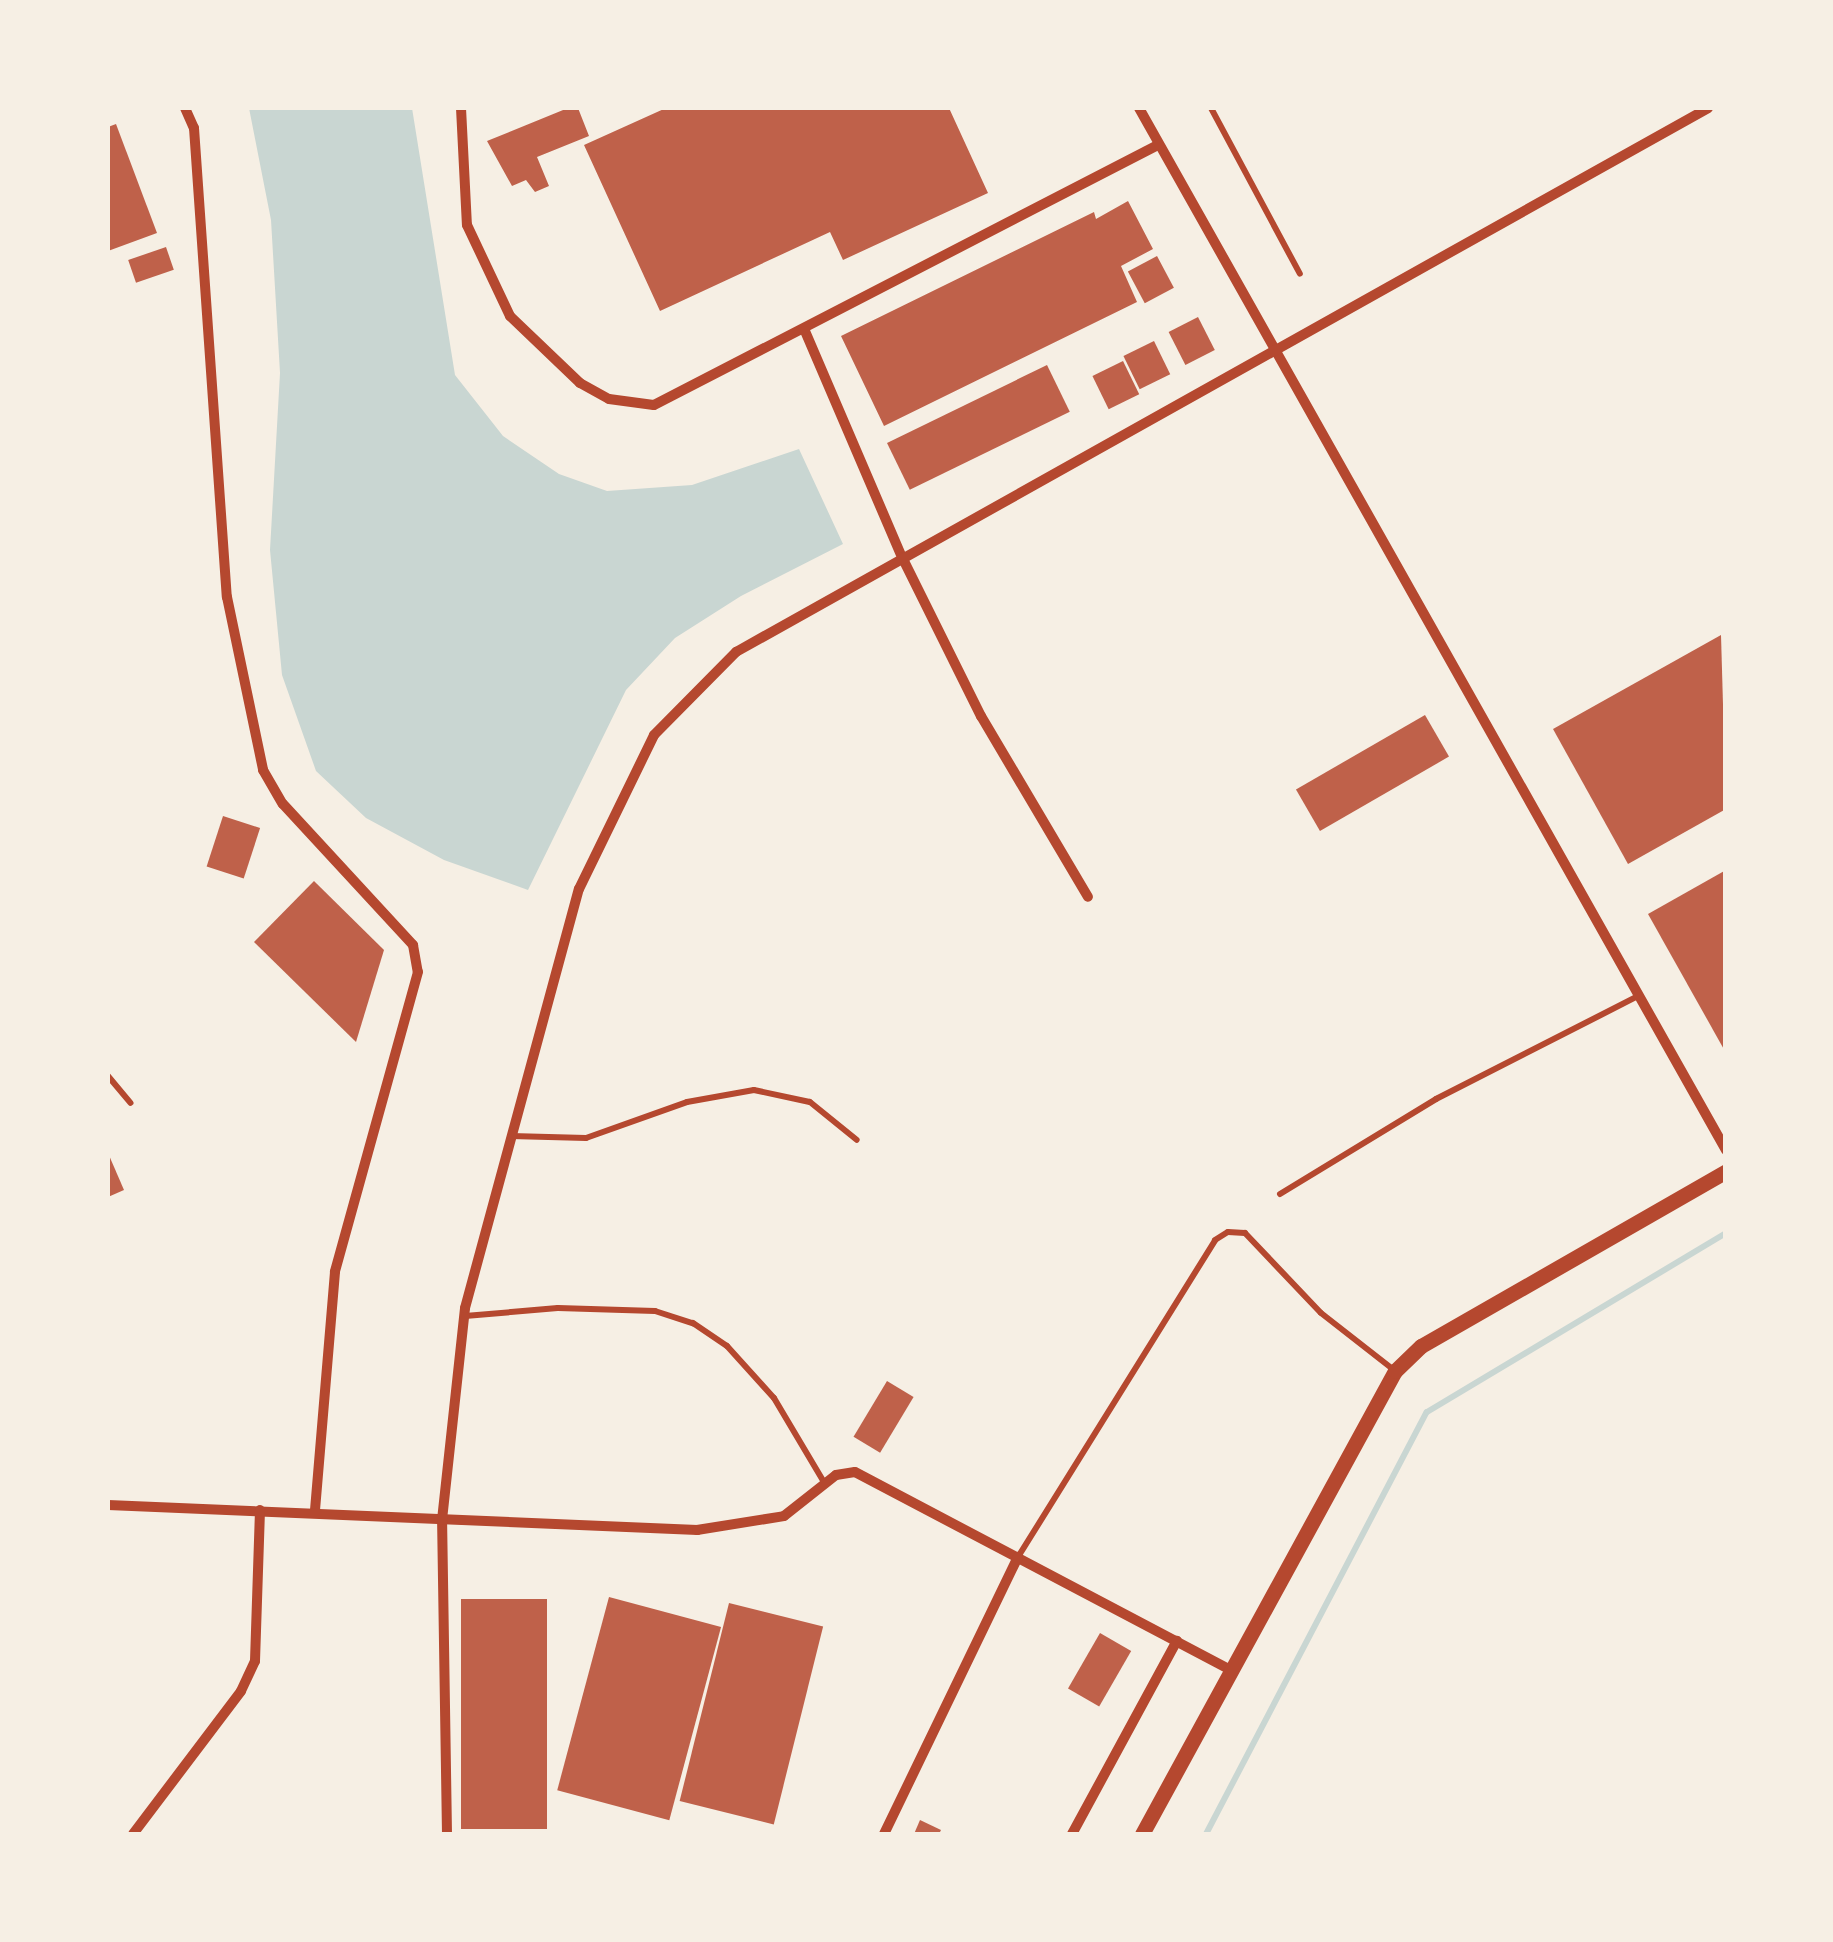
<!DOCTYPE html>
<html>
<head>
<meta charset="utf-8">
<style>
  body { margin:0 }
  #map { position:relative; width:1833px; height:1942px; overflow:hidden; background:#f6efe4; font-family:"Roboto Condensed",sans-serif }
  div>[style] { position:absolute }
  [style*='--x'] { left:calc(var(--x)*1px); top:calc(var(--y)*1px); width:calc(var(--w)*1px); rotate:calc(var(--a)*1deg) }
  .water>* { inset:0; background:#c9d6d2 }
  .stream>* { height:6px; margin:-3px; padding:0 3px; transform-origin:3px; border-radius:3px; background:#c9d6d2 }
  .building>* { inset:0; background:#bf614a; transform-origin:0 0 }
  .service>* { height:6px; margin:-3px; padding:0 3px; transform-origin:3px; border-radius:3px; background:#b5482f }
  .minor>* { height:10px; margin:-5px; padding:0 5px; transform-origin:5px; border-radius:5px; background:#b5482f }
  .secondary>* { height:15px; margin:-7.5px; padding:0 7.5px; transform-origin:7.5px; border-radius:7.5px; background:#b5482f }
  span { translate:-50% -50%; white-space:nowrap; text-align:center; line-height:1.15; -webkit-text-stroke:8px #f6efe4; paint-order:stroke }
  .frame { position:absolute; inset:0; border:110px solid #f6efe4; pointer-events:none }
</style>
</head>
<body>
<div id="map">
  <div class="water">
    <i style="clip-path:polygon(249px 108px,412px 108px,455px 375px,503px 436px,559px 474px,607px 491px,692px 485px,799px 449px,843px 544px,741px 596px,675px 638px,626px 690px,528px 890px,444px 860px,366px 818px,316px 771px,282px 675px,270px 550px,280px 373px,271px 220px)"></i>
  </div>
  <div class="stream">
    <i style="--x:1206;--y:1834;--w:476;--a:-62.4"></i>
    <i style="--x:1427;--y:1412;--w:348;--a:-30.9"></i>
  </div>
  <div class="building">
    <i style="clip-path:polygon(568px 108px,578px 108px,589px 136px,537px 157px,549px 186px,535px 192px,526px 180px,512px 186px,487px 141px)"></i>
    <i style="clip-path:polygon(666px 108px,949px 108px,988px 193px,843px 260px,830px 232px,660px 311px,584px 145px)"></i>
    <i style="clip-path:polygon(116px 124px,157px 233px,108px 251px,108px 127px)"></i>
    <i style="clip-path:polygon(1128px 201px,1153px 249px,1121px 266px,1137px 302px,884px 426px,841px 336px,1094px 212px,1096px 219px)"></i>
    <i style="left:166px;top:247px;width:24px;height:40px;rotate:71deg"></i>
    <i style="left:1157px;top:256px;width:36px;height:33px;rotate:62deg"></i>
    <i style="left:1198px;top:317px;width:37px;height:33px;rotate:63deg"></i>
    <i style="left:1154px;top:341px;width:37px;height:34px;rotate:64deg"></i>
    <i style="left:1123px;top:361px;width:37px;height:34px;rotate:64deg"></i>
    <i style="left:1047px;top:365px;width:52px;height:178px;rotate:64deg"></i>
    <i style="clip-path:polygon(1721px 635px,1726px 809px,1628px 864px,1553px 729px)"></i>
    <i style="left:1425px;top:715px;width:48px;height:149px;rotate:60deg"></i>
    <i style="left:223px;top:816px;width:39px;height:53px;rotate:18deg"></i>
    <i style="clip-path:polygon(1726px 870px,1726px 1053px,1648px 914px)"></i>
    <i style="clip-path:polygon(314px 881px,384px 950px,356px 1042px,254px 942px)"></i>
    <i style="clip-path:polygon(108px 1153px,124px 1190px,108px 1197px)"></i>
    <i style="left:887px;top:1381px;width:31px;height:65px;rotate:31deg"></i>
    <i style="left:609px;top:1597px;width:116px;height:200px;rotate:15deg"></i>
    <i style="left:461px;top:1599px;width:86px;height:230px"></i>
    <i style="left:729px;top:1603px;width:97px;height:204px;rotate:14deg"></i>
    <i style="left:1100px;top:1633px;width:36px;height:64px;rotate:30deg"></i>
    <i style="clip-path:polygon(920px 1820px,941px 1830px,939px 1834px,914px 1834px)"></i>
  </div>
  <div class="service">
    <i style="--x:1211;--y:108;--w:188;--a:61.8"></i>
    <i style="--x:108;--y:1076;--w:35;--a:50"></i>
    <i style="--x:511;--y:1136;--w:75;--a:1.5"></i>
    <i style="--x:586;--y:1138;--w:107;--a:-19.6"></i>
    <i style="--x:687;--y:1102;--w:68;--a:-10.2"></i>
    <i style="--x:754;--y:1090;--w:57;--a:12.1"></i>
    <i style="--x:810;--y:1102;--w:60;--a:39"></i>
    <i style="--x:1280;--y:1194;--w:183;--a:-31.3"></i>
    <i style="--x:1436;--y:1099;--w:227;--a:-27"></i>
    <i style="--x:465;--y:1316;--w:93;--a:-4.9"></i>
    <i style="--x:558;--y:1308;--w:97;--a:1.8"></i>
    <i style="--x:655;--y:1311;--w:40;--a:18"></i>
    <i style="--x:693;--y:1323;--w:41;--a:34.1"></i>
    <i style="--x:727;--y:1346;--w:70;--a:47.9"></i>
    <i style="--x:774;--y:1398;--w:100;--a:59.3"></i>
    <i style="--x:1018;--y:1557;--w:373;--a:-58.1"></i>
    <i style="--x:1215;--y:1240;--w:15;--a:-32"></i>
    <i style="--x:1228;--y:1232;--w:17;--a:3"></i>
    <i style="--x:1245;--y:1233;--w:110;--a:46.5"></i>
    <i style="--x:1321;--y:1313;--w:93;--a:38"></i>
  </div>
  <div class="minor">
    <i style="--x:185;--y:108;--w:22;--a:66"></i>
    <i style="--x:194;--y:128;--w:470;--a:86"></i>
    <i style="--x:227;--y:597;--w:177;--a:78.2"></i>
    <i style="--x:263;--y:770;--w:39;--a:60"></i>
    <i style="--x:283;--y:804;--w:192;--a:47.3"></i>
    <i style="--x:413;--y:945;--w:27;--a:80"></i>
    <i style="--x:418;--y:972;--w:311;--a:105.5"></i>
    <i style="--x:335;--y:1272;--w:241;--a:94.8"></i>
    <i style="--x:461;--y:108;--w:117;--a:87.1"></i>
    <i style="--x:467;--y:225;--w:101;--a:64.7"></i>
    <i style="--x:510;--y:316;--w:97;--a:43.7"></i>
    <i style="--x:580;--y:383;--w:33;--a:29"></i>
    <i style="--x:609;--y:399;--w:45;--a:7.6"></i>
    <i style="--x:654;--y:405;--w:567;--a:-27.29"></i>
    <i style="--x:1139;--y:108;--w:1196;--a:60.61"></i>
    <i style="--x:805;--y:331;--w:246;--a:66.8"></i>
    <i style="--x:902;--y:557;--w:178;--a:63.6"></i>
    <i style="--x:981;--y:716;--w:210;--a:59.4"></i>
    <i style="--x:108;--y:1505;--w:590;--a:2.43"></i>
    <i style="--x:697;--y:1530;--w:88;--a:-9.1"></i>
    <i style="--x:784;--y:1516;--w:66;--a:-38.3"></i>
    <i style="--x:836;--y:1475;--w:19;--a:-9"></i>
    <i style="--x:855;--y:1472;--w:426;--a:27.8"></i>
    <i style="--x:133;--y:1834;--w:179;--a:-52.9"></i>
    <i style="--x:241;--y:1691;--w:33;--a:-65"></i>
    <i style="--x:255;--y:1661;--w:151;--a:-88.1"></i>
    <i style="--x:447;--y:1834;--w:314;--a:-90.9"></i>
    <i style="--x:442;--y:1520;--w:213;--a:-83.8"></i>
    <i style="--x:465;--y:1308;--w:434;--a:-74.8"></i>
    <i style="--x:579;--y:889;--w:171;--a:-64"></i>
    <i style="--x:654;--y:735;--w:117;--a:-45.3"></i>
    <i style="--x:736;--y:652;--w:1114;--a:-29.23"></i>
    <i style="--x:884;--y:1834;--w:308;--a:-64.2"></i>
    <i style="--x:1072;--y:1834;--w:220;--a:-61.5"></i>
  </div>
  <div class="secondary">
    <i style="--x:1142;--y:1834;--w:528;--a:-61.35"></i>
    <i style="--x:1395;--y:1371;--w:36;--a:-44"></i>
    <i style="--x:1421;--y:1346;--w:352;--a:-29.8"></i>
  </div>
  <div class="frame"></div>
</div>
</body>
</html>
